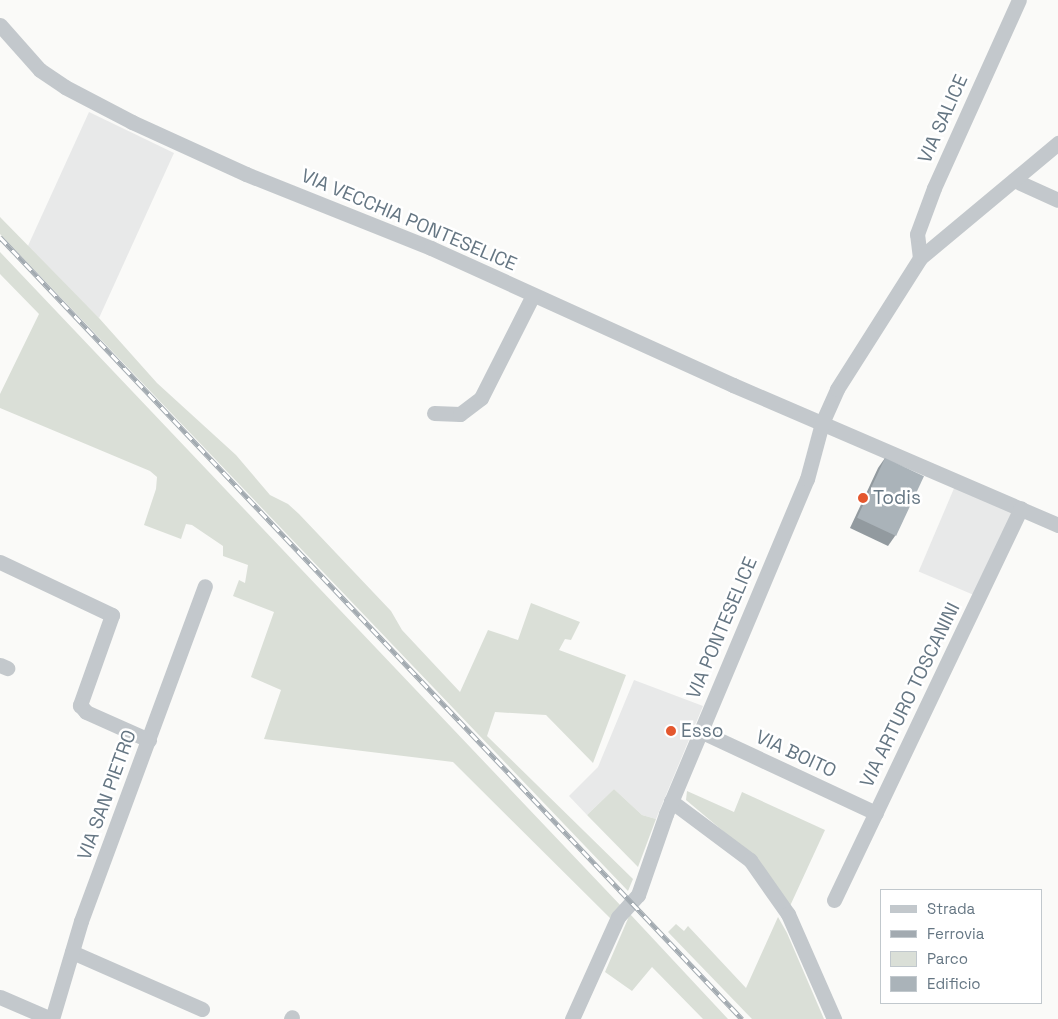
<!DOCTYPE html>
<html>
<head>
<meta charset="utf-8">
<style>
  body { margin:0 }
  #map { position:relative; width:1058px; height:1019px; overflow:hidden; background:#fafaf8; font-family:"Space Grotesk",sans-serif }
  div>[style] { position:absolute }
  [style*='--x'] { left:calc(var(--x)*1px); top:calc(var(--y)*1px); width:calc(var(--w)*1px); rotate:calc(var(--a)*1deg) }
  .built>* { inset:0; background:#e8e9e9; transform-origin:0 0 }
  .green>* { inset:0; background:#dadfd7 }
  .minor>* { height:15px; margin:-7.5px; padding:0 7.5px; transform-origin:7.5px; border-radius:7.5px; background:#c3c8cc }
  .rail>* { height:5px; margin-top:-2.5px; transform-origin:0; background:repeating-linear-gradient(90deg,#fff 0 9px,#a2aab0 0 18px); box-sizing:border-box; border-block:1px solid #a2aab0 }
  .wall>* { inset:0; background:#929a9f }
  .building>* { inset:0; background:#aab3b9; transform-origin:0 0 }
  .dots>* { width:14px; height:14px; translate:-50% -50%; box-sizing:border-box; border:2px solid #fff; border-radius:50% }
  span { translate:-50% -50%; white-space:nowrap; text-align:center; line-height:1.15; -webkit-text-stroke:5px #fff; paint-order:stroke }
  .street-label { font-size:19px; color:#657683 }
  .poi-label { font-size:19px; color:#657683 }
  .left { translate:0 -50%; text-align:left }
  .legend { position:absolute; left:880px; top:889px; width:162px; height:115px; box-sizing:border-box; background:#fff; border:1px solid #c1c8cd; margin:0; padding:6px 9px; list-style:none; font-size:15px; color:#657683 }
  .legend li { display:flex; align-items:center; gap:10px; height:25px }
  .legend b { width:25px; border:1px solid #c1c8cd }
</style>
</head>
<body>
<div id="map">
  <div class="built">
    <i style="clip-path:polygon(89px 112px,174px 153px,99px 318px,27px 248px)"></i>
    <i style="left:955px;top:486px;width:65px;height:93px;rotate:23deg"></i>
    <i style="clip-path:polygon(634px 680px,703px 706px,656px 819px,642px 815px,614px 789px,587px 815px,569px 796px,598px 767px)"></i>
  </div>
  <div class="green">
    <i style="clip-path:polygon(0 217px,99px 318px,157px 383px,236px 455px,270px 495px,288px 504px,299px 514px,391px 611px,402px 630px,460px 692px,488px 630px,518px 640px,531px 603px,580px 622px,571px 640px,565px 639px,559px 650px,626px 675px,593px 763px,546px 715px,495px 712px,487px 736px,633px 879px,628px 891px,0 234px)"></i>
    <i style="clip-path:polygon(0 252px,622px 907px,611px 919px,453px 762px,264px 739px,281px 690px,251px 677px,274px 612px,233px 596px,239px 580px,245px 583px,248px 565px,223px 556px,223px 546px,192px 525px,186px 524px,181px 539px,144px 525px,156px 489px,157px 477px,150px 471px,0 408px,0 394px,39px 314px,0 274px)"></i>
    <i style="clip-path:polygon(614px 789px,642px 815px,656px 819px,638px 867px,587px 815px)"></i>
    <i style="clip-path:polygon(687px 791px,734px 812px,742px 792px,825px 830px,790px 906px,754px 857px,686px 800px)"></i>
    <i style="clip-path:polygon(630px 914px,728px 1019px,703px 1019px,652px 967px,632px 991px,605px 972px)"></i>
    <i style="clip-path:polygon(778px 917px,787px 933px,824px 1019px,752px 1019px,668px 932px,676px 924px,684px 931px,688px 926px,746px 988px)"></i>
  </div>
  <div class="minor">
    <i style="--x:0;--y:25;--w:60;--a:48.4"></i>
    <i style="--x:40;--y:70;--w:30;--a:34"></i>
    <i style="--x:65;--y:87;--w:76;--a:27.6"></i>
    <i style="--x:132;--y:122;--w:125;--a:24.5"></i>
    <i style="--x:246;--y:174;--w:199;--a:21.8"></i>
    <i style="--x:431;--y:248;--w:332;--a:24.4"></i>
    <i style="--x:733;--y:385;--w:354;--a:23.3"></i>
    <i style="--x:1014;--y:180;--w:48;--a:24.4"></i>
    <i style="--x:920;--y:258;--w:24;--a:-97"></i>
    <i style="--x:917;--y:234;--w:49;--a:-69.7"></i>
    <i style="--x:934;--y:188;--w:206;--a:-65.7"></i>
    <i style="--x:434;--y:413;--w:26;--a:2"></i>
    <i style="--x:460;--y:414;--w:26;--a:-37"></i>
    <i style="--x:481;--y:398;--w:115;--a:-63.2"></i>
    <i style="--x:0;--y:562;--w:124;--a:25.3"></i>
    <i style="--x:112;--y:615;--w:96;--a:109.6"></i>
    <i style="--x:80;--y:705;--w:9;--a:49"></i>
    <i style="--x:86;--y:712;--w:69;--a:24"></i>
    <i style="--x:0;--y:665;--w:8;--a:23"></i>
    <i style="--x:700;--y:731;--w:194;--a:25"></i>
    <i style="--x:671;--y:801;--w:99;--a:36.8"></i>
    <i style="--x:750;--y:860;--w:66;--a:54.9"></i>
    <i style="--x:788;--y:914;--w:115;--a:66.3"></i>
    <i style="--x:834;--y:900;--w:434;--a:-64.5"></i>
    <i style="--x:72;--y:952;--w:142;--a:23.7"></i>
    <i style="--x:0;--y:997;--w:56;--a:23.3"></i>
    <i style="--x:52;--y:1019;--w:102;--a:-73.5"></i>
    <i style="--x:81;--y:921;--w:357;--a:-69.7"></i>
    <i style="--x:291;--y:1019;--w:2;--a:-63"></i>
    <i style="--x:572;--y:1019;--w:112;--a:-65.7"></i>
    <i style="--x:618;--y:917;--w:30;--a:-48"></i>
    <i style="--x:638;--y:895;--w:86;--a:-70.9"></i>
    <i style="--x:666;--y:814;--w:363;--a:-67.2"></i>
    <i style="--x:807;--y:479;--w:58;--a:-75"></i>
    <i style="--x:822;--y:423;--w:37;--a:-66"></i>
    <i style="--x:837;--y:389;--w:155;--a:-57.6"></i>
    <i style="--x:920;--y:258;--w:180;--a:-39.8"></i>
  </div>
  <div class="rail">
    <i style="--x:0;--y:237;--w:1078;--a:46.5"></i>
  </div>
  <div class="wall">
    <i style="clip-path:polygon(885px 458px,895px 536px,888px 546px,850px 528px,878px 468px)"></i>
  </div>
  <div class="building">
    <i style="left:885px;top:458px;width:43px;height:66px;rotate:25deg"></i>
  </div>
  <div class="dots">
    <i style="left:863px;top:498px;background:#e4572e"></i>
    <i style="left:671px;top:731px;background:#e4572e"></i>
  </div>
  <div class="street-label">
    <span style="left:943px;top:119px;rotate:-66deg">VIA SALICE</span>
    <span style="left:409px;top:220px;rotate:23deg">VIA VECCHIA PONTESELICE</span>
    <span style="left:722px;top:628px;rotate:-67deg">VIA PONTESELICE</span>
    <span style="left:910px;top:695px;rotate:-64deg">VIA ARTURO TOSCANINI</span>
    <span style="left:796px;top:754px;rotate:25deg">VIA BOITO</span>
    <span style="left:107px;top:795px;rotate:-70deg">VIA SAN PIETRO</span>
  </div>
  <div class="poi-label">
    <span class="left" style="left:873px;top:498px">Todis</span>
    <span class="left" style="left:681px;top:731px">Esso</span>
  </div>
  <ul class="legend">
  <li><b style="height:6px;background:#c3c8cc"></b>Strada</li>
  <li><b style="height:6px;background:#a2aab0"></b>Ferrovia</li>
  <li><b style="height:14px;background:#dadfd7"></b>Parco</li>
  <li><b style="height:14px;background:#aab3b9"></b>Edificio</li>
  </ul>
</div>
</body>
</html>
